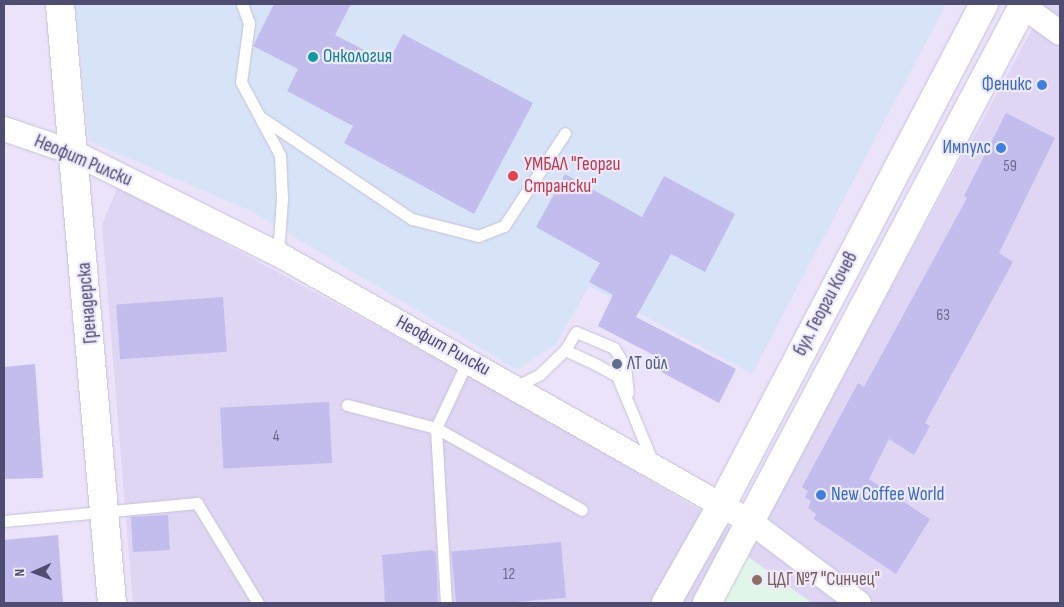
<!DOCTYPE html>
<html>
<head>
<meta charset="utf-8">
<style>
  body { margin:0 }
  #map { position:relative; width:1064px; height:607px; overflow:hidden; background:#ebe3fa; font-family:"Sofia Sans Condensed",sans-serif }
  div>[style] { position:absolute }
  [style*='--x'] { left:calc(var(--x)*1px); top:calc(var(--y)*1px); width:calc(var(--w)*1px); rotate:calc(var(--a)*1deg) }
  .residential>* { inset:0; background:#ded6f3 }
  .education>* { inset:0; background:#e0f6e8 }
  .medical>* { inset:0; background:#d7e4f7 }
  .building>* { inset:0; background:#c3bded; transform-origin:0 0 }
  .roads { filter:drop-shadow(0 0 1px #c6c0dd) drop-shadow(0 0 1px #c6c0dd) }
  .service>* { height:11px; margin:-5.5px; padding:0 5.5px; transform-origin:5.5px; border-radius:5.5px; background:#fff }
  .minor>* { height:24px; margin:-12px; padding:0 12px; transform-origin:12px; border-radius:12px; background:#fff }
  .tertiary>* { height:28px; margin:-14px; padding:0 14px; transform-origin:14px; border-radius:14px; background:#fff }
  .secondary>* { height:28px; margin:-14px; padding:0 14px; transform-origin:14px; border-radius:14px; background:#fff }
  .dots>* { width:14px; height:14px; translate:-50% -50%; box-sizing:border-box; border:2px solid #efe9fd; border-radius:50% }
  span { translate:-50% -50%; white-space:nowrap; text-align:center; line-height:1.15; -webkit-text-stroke:4.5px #efe9fd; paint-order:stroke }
  .number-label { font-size:16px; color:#6b688f }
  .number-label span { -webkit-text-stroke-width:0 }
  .culture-label { font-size:19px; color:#0d838f }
  .left { translate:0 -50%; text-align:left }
  .shop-label { font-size:19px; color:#366cbe }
  .right { translate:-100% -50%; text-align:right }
  .street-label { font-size:19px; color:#4e4c70 }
  .health-label { font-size:19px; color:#be3a42 }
  .service-label { font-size:19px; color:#4e5e75 }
  .education-label { font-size:19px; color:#785e54 }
  .frame { position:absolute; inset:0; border:5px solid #4e4c70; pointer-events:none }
  .north { position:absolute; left:10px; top:547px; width:50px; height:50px; -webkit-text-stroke:4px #efe9fd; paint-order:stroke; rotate:268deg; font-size:14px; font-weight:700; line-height:20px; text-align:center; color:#4e4c70 }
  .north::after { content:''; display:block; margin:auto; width:18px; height:22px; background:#4e4c70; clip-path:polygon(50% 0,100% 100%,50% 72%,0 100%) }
</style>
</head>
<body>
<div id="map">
  <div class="residential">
    <i style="clip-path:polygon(1046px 4px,1060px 4px,1060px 603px,133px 603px,102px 225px,118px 186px,525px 406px,752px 541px)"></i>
  </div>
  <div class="education">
    <i style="clip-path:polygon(747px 556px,812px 603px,722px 603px)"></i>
  </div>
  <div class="medical">
    <i style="clip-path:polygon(75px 4px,946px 4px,752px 374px,589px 286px,556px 344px,517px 370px,251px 211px,89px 141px)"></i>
  </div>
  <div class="building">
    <i style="clip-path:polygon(274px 4px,351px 4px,335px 35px,388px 62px,403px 34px,533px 103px,474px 214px,344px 143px,353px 126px,287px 91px,298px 69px,253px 46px)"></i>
    <i style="clip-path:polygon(1006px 113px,1055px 138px,999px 253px,1013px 262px,925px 423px,930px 426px,914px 455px,889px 439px,869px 479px,930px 519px,896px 574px,814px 519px,816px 514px,808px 508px,811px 501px,805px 497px,808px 491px,802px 487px,858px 383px,864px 387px,967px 198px,964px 196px)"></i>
    <i style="clip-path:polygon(565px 174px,642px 217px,664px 176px,735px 214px,705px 272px,671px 254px,636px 317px,736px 369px,719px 403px,654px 368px,659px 358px,598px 326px,613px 295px,589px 282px,600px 263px,536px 227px)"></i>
    <i style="left:223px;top:297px;width:55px;height:107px;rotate:86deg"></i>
    <i style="clip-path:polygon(35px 364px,43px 478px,4px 479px,4px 367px)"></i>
    <i style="left:329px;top:402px;width:61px;height:109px;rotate:87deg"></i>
    <i style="left:168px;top:515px;width:35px;height:37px;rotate:87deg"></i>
    <i style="clip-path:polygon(58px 535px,63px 603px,4px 603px,4px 540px)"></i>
    <i style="left:561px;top:542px;width:56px;height:110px;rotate:85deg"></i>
    <i style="clip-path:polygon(431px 550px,436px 552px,438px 603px,385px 603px,382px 555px)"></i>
  </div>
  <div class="roads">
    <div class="service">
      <i style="--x:242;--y:4;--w:20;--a:70"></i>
      <i style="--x:249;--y:23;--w:60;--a:97.7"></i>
      <i style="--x:241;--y:82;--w:83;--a:61.9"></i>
      <i style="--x:280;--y:155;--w:44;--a:87.4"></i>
      <i style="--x:282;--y:199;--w:55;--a:94.2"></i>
      <i style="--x:262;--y:118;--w:181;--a:34"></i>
      <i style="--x:412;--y:219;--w:68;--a:14.4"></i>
      <i style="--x:478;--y:236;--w:28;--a:-21"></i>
      <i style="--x:504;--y:226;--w:111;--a:-56.7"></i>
      <i style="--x:565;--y:350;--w:21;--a:-59"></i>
      <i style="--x:576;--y:332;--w:41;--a:22.8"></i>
      <i style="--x:614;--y:348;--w:21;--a:59"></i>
      <i style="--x:625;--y:366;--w:27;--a:84"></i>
      <i style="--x:515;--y:387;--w:28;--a:-27"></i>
      <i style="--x:540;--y:374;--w:35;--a:-44"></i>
      <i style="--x:565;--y:350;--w:35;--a:25"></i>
      <i style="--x:597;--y:365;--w:23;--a:29"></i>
      <i style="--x:617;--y:376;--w:94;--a:67.5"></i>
      <i style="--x:347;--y:405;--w:92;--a:14.5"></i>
      <i style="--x:436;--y:428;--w:167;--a:29.3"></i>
      <i style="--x:4;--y:521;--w:194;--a:-5.3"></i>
      <i style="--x:197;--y:503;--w:117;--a:58.6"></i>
      <i style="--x:446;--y:603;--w:175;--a:-93.3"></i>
      <i style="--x:436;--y:428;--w:75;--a:-64.8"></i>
    </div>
    <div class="minor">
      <i style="--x:1020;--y:4;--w:49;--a:35.9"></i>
      <i style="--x:4;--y:129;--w:75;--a:18.7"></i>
      <i style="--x:75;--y:153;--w:227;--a:26.5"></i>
      <i style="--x:278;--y:254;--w:544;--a:29.54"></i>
      <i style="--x:751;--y:522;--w:135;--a:36.9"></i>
    </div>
    <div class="tertiary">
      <i style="--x:60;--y:4;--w:601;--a:85.04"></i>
    </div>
    <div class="secondary">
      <i style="--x:666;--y:603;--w:112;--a:-60.4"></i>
      <i style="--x:721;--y:506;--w:567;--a:-62.35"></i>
      <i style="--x:707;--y:603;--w:678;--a:-62.11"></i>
    </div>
  </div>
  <div class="dots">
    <i style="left:313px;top:57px;background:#0f9aa8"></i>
    <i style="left:1042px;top:85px;background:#3f7fe0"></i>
    <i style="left:1001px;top:148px;background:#3f7fe0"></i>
    <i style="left:513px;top:176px;background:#e0444e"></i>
    <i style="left:617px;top:364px;background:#5c6f8a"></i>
    <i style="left:821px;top:495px;background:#3f7fe0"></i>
    <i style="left:757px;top:580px;background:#8d6e63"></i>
  </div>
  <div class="number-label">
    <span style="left:1010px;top:167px">59</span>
    <span style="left:943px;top:316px">63</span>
    <span style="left:276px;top:437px">4</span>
    <span style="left:509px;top:575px">12</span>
  </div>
  <div class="culture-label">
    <span class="left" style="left:323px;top:57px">Онкология</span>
  </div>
  <div class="shop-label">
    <span class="right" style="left:1032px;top:85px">Феникс</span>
    <span class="right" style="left:991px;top:148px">Импулс</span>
    <span class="left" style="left:831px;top:495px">New Coffee World</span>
  </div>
  <div class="street-label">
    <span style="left:83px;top:161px;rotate:23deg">Неофит Рилски</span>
    <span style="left:88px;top:303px;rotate:-95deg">Гренадерска</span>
    <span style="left:826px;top:304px;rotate:-62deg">бул. Георги Кочев</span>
    <span style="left:443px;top:346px;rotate:29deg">Неофит Рилски</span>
  </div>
  <div class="health-label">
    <span class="left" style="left:524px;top:176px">УМБАЛ "Георги<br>Странски"</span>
  </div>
  <div class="service-label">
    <span class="left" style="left:627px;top:364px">ЛТ ойл</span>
  </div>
  <div class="education-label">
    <span class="left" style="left:767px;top:580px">ЦДГ №7 "Синчец"</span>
  </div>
  <div class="frame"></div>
  <div class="north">N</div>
</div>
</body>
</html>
